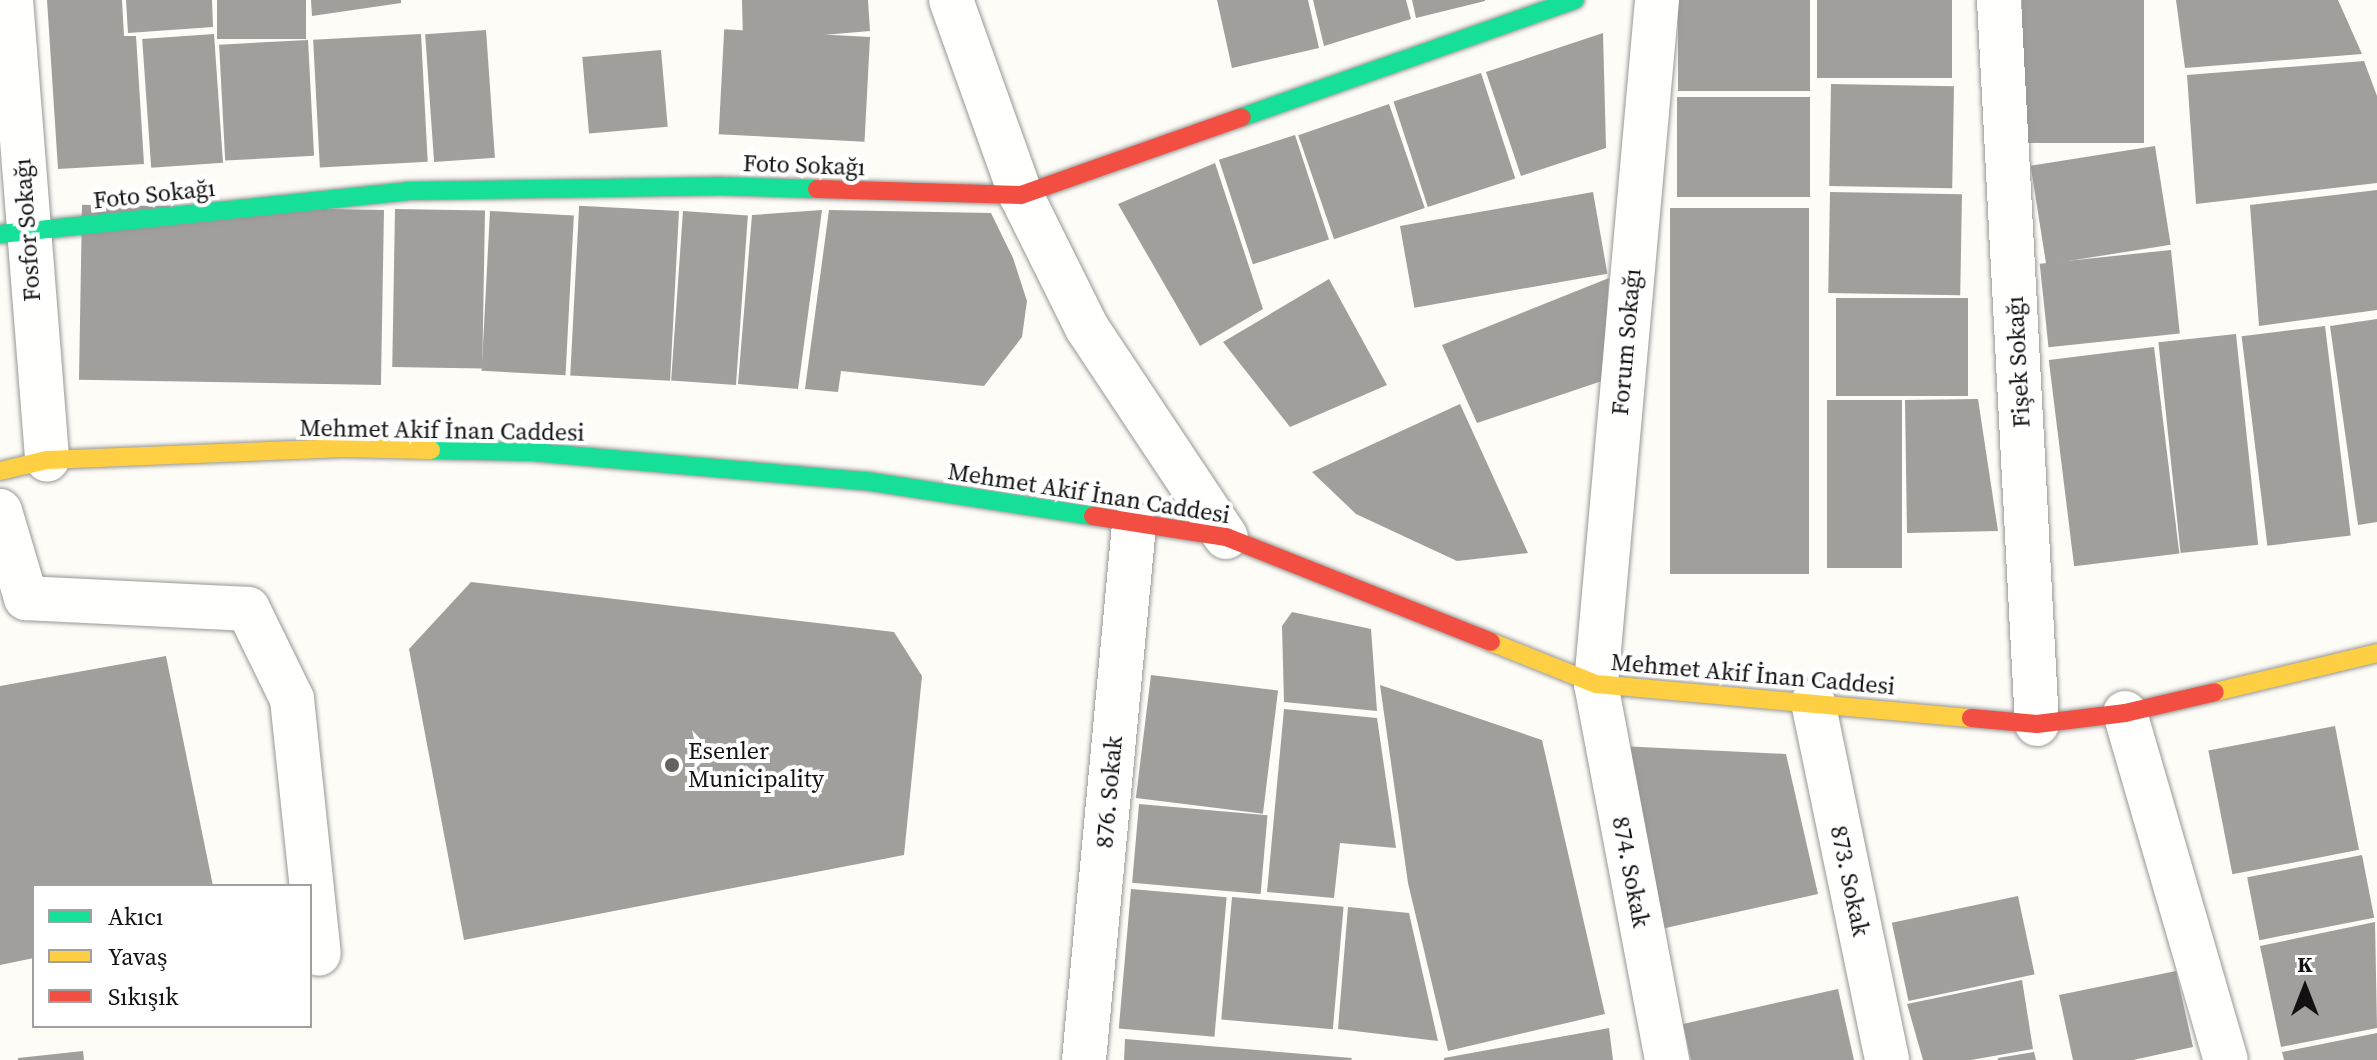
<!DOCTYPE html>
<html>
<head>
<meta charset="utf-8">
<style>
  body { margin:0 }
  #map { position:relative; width:2377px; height:1060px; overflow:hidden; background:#fdfcf7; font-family:"Source Serif 4",serif }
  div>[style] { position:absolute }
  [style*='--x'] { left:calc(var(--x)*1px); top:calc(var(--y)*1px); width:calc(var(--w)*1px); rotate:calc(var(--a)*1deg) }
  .building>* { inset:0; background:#a19f9c; transform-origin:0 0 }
  .roads { filter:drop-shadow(0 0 2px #979795) drop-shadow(0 0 2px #979795) }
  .street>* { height:44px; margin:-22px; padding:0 22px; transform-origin:22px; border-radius:22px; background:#fffffe }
  .fast>* { height:18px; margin:-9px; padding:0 9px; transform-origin:9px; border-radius:9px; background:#16e098 }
  .slow>* { height:18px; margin:-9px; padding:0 9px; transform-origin:9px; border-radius:9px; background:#ffcf43 }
  .jam>* { height:18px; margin:-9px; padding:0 9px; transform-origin:9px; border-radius:9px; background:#f24e42 }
  .dots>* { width:22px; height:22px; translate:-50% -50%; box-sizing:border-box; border:4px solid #fff; border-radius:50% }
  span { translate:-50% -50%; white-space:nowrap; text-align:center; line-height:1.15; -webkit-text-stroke:8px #fff; paint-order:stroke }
  .street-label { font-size:24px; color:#111 }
  .poi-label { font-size:24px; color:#111 }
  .left { translate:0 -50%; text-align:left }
  .legend { position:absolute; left:32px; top:884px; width:280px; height:144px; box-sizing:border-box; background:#fff; border:2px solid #a0a0a0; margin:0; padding:10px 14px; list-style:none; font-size:24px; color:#111 }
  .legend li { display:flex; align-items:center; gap:16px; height:40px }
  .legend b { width:40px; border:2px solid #a0a0a0 }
  .north { position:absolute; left:2265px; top:948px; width:80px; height:80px; -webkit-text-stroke:6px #fff; paint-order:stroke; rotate:0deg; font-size:22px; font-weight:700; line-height:32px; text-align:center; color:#111 }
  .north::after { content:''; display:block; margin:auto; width:28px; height:36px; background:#111; clip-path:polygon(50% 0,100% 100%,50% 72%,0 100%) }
</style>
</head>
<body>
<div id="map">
  <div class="building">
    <i style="clip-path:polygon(47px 0,122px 0,124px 36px,136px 36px,144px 164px,58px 169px)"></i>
    <i style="clip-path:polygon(126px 0,212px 0,213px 27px,128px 33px)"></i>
    <i style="left:217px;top:0;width:89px;height:39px"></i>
    <i style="clip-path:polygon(311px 0,401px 0,401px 3px,312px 16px)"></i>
    <i style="clip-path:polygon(742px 0,868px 0,870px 31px,743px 42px)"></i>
    <i style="clip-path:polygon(1217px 0,1308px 0,1319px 48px,1232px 68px)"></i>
    <i style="clip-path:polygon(1313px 0,1406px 0,1411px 19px,1324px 46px)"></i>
    <i style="clip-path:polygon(1412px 0,1485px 0,1485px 1px,1416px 18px)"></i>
    <i style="left:1678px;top:0;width:132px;height:91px"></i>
    <i style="left:1817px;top:0;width:135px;height:78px"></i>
    <i style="left:2022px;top:0;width:122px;height:143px"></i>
    <i style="clip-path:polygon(2176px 0,2338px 0,2362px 54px,2185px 68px)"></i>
    <i style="left:486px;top:30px;width:128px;height:61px;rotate:86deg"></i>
    <i style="clip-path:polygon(1603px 33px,1606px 148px,1521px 176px,1486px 72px)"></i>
    <i style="left:214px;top:34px;width:129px;height:72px;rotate:86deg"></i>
    <i style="left:421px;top:34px;width:128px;height:108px;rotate:87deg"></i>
    <i style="left:870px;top:37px;width:105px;height:146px;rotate:93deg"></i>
    <i style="left:308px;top:40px;width:116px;height:89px;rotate:87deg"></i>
    <i style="left:661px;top:50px;width:77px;height:79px;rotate:85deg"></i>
    <i style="clip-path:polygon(2364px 61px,2377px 96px,2377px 183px,2196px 204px,2187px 75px)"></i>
    <i style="left:1481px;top:73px;width:111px;height:92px;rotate:72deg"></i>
    <i style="left:1831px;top:84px;width:123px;height:102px;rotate:1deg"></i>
    <i style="left:1677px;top:97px;width:133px;height:100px"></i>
    <i style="left:1389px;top:104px;width:110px;height:96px;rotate:71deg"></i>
    <i style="left:1295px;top:135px;width:110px;height:80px;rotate:72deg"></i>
    <i style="left:2155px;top:146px;width:100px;height:126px;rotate:81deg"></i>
    <i style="clip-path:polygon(1215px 163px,1263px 309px,1200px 346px,1118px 204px)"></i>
    <i style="clip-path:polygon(2377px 190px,2377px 310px,2259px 326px,2250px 205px)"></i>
    <i style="left:1593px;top:192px;width:83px;height:196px;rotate:80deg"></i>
    <i style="left:1830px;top:192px;width:132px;height:101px;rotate:1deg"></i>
    <i style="left:1670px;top:208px;width:139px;height:366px"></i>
    <i style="left:395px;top:209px;width:90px;height:158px;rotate:1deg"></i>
    <i style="left:384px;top:210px;width:175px;height:302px;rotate:91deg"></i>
    <i style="clip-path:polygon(822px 210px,798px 389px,738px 384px,752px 215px)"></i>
    <i style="clip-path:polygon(829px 210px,991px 213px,1013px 258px,1027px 301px,1022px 337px,984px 386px,841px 371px,838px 392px,805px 389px)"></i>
    <i style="left:490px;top:211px;width:84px;height:160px;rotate:3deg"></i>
    <i style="left:679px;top:211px;width:170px;height:100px;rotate:93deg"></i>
    <i style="left:683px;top:211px;width:65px;height:170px;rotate:4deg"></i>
    <i style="left:2171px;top:250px;width:84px;height:132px;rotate:84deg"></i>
    <i style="clip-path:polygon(1609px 278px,1602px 381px,1477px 423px,1442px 345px)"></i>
    <i style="clip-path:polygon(1329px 279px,1387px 385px,1290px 427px,1223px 342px)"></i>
    <i style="left:1836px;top:298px;width:132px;height:98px"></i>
    <i style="clip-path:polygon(2377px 319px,2377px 522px,2358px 525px,2330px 326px)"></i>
    <i style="left:2325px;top:326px;width:211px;height:84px;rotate:83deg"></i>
    <i style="left:2236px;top:334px;width:212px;height:78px;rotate:84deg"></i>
    <i style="left:2154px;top:347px;width:208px;height:106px;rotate:83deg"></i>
    <i style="clip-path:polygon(1978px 399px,1998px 531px,1907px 533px,1905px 400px)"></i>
    <i style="left:1902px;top:400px;width:168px;height:75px;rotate:90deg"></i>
    <i style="clip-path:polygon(1460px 404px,1528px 553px,1457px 561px,1356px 514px,1312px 472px)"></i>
    <i style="clip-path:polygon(471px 582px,894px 632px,922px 676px,904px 855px,464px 940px,409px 649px)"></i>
    <i style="clip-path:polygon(1292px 612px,1371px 629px,1377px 711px,1284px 702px,1282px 626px)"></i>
    <i style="clip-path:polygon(166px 656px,213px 886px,34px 886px,34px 958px,0 965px,0 686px)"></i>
    <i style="left:1151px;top:675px;width:128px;height:124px;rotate:7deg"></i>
    <i style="clip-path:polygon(1380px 685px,1542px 740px,1605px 1014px,1448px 1051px,1408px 883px)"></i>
    <i style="clip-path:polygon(1284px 709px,1377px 718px,1396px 848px,1340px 843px,1334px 898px,1267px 892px)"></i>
    <i style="left:2335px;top:726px;width:126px;height:129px;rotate:79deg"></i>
    <i style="clip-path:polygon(1620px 746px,1786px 754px,1818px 894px,1661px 929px)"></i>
    <i style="left:1139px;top:804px;width:129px;height:79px;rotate:5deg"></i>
    <i style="left:2362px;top:855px;width:64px;height:117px;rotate:79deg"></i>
    <i style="left:1131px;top:889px;width:96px;height:140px;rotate:5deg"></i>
    <i style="left:2018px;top:896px;width:80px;height:129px;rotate:78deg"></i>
    <i style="left:1232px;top:897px;width:112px;height:123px;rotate:5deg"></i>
    <i style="clip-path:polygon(1348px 907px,1409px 913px,1438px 1041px,1338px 1029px)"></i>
    <i style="clip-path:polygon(2375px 922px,2377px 1028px,2281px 1047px,2260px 946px)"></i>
    <i style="clip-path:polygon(2176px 971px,2193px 1047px,2133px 1060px,2073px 1060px,2059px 995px)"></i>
    <i style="clip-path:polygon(2022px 980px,2033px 1049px,1971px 1060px,1923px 1060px,1907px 1004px)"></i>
    <i style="clip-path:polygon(1838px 989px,1854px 1060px,1691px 1060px,1683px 1024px)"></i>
    <i style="clip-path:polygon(1609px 1028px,1613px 1060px,1444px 1060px,1444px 1058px)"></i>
    <i style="clip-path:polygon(2377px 1033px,2377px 1060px,2284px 1060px,2282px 1052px)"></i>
    <i style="clip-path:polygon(1125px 1039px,1352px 1058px,1351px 1060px,1124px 1060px)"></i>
    <i style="clip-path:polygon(83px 1051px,84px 1060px,18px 1060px,18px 1058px)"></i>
    <i style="clip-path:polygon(2034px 1052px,2036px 1060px,1998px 1060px,1998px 1058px)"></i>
  </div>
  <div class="roads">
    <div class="street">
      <i style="--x:11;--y:0;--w:461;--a:85.5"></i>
      <i style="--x:951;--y:0;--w:207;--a:70.3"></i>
      <i style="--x:1021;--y:195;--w:148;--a:63.6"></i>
      <i style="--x:1087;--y:328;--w:251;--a:56.4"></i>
      <i style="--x:1657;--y:0;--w:687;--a:95.1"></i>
      <i style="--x:1596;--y:684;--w:383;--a:79.3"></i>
      <i style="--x:1999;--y:0;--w:725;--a:87"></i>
      <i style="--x:0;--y:511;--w:91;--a:73.4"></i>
      <i style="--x:26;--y:598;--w:222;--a:2.8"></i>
      <i style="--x:248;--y:609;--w:100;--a:63.9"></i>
      <i style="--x:292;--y:699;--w:256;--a:84"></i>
      <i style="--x:1813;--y:702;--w:366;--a:78.3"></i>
      <i style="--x:2125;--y:713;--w:361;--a:73.8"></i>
      <i style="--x:1084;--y:1060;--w:537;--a:-84.66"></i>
    </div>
    <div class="fast">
      <i style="--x:1242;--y:117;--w:353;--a:-19.4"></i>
      <i style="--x:0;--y:234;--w:410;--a:-6"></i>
      <i style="--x:408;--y:191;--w:308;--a:-0.9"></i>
      <i style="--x:716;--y:186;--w:101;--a:1.7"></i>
      <i style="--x:431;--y:450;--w:101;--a:1.1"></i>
      <i style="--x:532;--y:452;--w:335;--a:5"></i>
      <i style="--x:866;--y:481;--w:230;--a:8.8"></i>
    </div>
    <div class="slow">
      <i style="--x:0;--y:471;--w:48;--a:-13.2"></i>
      <i style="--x:47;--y:460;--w:297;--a:-2.3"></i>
      <i style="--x:344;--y:448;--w:87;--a:1.3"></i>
      <i style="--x:1491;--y:642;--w:113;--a:21.8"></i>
      <i style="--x:1596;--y:684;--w:377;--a:5.2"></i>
      <i style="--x:2215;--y:692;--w:167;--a:-13.5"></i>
    </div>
    <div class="jam">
      <i style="--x:817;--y:189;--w:204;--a:1.7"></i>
      <i style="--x:1021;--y:195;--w:234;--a:-19.4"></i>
      <i style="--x:1093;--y:516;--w:135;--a:9"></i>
      <i style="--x:1226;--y:537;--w:285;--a:21.6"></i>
      <i style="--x:1971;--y:718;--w:66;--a:5.2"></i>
      <i style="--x:2037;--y:724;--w:89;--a:-7.1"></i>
      <i style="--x:2125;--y:713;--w:92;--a:-13.1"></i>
    </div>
  </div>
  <div class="dots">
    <i style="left:672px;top:765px;background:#646362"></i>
  </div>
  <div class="street-label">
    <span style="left:804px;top:165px;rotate:2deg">Foto Sokağı</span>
    <span style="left:154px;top:194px;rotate:-6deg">Foto Sokağı</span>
    <span style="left:27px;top:230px;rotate:-94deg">Fosfor Sokağı</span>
    <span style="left:1626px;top:342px;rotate:-85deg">Forum Sokağı</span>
    <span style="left:2018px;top:362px;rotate:-93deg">Fişek Sokağı</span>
    <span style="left:442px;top:430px;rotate:1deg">Mehmet Akif İnan Caddesi</span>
    <span style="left:1089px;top:493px;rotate:9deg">Mehmet Akif İnan Caddesi</span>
    <span style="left:1753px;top:674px;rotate:5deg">Mehmet Akif İnan Caddesi</span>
    <span style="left:1109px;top:792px;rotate:-85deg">876. Sokak</span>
    <span style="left:1631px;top:872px;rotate:79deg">874. Sokak</span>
    <span style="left:1850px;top:881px;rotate:78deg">873. Sokak</span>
  </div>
  <div class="poi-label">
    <span class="left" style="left:688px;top:765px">Esenler<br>Municipality</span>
  </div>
  <ul class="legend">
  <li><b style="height:10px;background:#16e098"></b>Akıcı</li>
  <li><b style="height:10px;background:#ffcf43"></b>Yavaş</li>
  <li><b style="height:10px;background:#f24e42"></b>Sıkışık</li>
  </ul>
  <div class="north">K</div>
</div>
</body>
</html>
